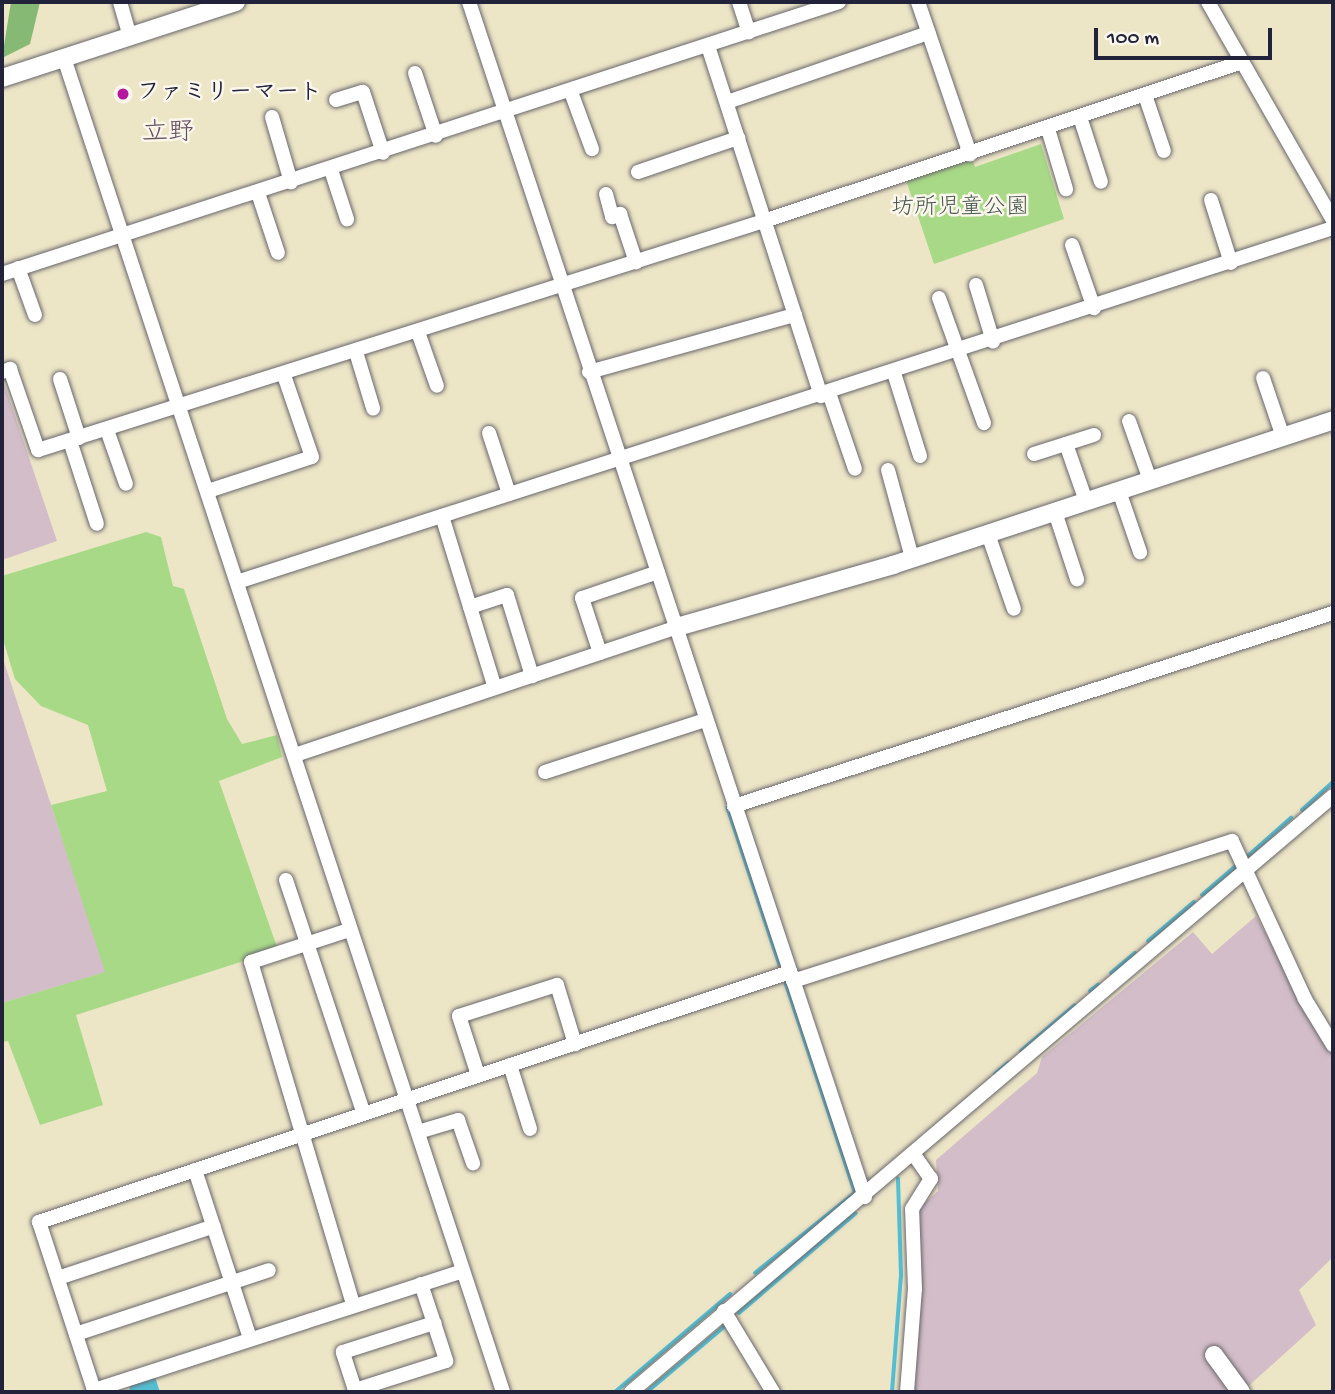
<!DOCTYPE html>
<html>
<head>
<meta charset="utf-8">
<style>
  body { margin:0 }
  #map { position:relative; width:1335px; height:1394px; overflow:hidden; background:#ece5c6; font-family:"Gochi Hand","Klee One",sans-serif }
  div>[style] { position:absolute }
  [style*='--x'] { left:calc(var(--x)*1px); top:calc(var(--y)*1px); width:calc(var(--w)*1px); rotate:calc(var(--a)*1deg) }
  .industrial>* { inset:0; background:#d2bdc8 }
  .green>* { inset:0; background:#a8d987 }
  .forest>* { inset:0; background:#86b974 }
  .water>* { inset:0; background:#55bed2 }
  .stream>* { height:3.5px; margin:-1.75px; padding:0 1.75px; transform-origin:1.75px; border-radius:1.75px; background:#55bed2 }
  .roads { filter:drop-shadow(0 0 2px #69666c) drop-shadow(0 0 2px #69666c) }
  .minor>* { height:14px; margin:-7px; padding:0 7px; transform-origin:7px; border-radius:7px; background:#fff }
  .tertiary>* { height:18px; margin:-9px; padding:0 9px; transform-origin:9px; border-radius:9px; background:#fff }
  .dots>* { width:19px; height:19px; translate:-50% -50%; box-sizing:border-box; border:4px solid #fbf7ec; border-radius:50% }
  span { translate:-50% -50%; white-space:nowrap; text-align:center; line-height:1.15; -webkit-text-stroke:5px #fbf7ec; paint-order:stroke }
  .poi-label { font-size:23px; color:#22223b; font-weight:700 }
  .left { translate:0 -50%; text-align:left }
  .park-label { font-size:23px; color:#4a5952 }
  .quarter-label { font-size:26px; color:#66515f }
  .frame { position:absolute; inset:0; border:4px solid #22223b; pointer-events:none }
  .scale { position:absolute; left:1094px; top:28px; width:178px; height:32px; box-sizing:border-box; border:4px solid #22223b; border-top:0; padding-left:9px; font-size:21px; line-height:24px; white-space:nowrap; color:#22223b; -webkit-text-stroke:5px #fbf7ec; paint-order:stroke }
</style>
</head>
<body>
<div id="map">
  <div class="industrial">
    <i style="clip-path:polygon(2px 377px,57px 541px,2px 560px)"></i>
    <i style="clip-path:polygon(2px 656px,106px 972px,2px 1003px)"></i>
    <i style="clip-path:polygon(1256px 916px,1333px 1056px,1333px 1257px,1299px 1290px,1316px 1325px,1242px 1392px,913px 1390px,919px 1208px,938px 1191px,936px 1160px,1037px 1073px,1042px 1057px,1193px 932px,1212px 954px)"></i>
  </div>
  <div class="green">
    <i style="clip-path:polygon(1041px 144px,1064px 219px,934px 264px,906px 180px,972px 159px,975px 167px)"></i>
    <i style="clip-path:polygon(146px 532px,161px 537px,173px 586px,184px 589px,227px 719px,242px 744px,277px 735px,282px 757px,219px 781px,278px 950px,76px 1015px,103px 1105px,40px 1125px,8px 1041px,2px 1042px,2px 1003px,105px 972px,51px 805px,107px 791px,88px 725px,41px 706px,15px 679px,2px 636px,2px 576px)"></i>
  </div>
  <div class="forest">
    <i style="clip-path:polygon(11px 2px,40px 2px,30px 44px,2px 58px)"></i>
  </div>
  <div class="water">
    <i style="clip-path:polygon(155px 1377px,160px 1392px,129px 1392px,130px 1386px)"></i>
  </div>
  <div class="stream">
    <i style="--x:728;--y:808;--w:165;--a:71.7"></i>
    <i style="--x:1302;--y:810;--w:42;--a:-42.1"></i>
    <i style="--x:1249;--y:855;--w:56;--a:-41.4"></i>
    <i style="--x:1202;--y:895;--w:45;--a:-40.5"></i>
    <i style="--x:1148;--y:941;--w:60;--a:-40.3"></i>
    <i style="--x:1111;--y:973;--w:31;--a:-40"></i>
    <i style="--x:1090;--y:991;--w:10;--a:-37"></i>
    <i style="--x:1021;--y:1051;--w:70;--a:-40.3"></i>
    <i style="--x:995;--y:1074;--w:17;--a:-40"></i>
    <i style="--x:755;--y:1273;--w:128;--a:-38.7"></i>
    <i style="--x:855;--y:1193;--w:220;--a:-108.3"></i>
    <i style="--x:739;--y:1313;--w:153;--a:-40.5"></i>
    <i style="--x:615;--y:1392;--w:151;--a:-40.4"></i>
    <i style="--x:647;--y:1392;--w:101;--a:-40.2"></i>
    <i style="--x:892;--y:1392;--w:117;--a:-85.6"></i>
    <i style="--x:901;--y:1275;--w:96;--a:-91.8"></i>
  </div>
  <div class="roads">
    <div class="minor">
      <i style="--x:120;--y:2;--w:36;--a:74"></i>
      <i style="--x:469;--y:2;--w:1259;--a:71.67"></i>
      <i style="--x:739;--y:2;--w:32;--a:72"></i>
      <i style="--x:918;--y:2;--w:161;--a:71.1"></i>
      <i style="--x:1208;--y:2;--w:251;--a:60.2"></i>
      <i style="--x:708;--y:46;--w:368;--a:72.1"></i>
      <i style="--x:64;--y:58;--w:1404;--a:71.78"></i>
      <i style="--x:415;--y:73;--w:66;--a:71.6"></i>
      <i style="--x:571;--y:92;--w:61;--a:69.8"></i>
      <i style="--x:1145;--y:95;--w:59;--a:71.3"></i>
      <i style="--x:336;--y:100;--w:28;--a:-17"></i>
      <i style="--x:363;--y:92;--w:64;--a:71.8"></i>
      <i style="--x:727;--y:102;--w:213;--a:-18.9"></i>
      <i style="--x:272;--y:117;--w:68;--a:73.7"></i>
      <i style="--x:1080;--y:117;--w:68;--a:72.1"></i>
      <i style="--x:1048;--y:129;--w:63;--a:73.3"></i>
      <i style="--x:331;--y:170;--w:52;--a:71.9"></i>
      <i style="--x:638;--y:172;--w:106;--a:-18.8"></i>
      <i style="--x:258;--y:193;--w:63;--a:71.6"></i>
      <i style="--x:606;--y:194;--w:24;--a:75"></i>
      <i style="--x:612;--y:217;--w:9;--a:-21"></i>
      <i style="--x:620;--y:214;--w:51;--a:71.6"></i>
      <i style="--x:1211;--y:200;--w:66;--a:72.4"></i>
      <i style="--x:1072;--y:245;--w:67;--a:70.8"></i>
      <i style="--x:18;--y:268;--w:50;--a:70.1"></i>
      <i style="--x:2;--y:274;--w:880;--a:-18"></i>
      <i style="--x:976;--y:285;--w:59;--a:73.1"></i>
      <i style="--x:939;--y:298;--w:133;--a:70.2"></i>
      <i style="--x:418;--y:332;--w:57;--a:70.6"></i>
      <i style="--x:356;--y:352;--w:59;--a:73.1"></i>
      <i style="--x:2;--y:372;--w:9;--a:-21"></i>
      <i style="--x:10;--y:369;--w:86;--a:70.9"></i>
      <i style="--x:38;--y:450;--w:761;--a:-17.51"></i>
      <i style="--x:764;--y:221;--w:504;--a:-18.4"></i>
      <i style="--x:589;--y:372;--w:214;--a:-15.5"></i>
      <i style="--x:894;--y:373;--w:87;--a:72.6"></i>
      <i style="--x:1263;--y:378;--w:62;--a:71.3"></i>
      <i style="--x:60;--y:379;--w:62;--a:72.1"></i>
      <i style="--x:829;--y:393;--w:80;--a:71.1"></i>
      <i style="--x:1129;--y:421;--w:63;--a:70.4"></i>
      <i style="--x:107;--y:430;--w:57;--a:70.6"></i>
      <i style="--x:489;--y:433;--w:64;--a:71.8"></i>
      <i style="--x:70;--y:441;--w:87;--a:72"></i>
      <i style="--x:1066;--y:444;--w:60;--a:70.7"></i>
      <i style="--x:1034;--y:454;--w:63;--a:-17.6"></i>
      <i style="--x:888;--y:470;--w:91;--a:74.7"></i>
      <i style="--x:208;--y:491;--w:109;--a:-18.1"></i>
      <i style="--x:312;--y:457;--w:87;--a:-108.9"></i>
      <i style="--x:1119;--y:491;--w:65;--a:71"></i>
      <i style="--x:1055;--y:512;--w:71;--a:71.8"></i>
      <i style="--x:442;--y:516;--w:180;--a:72.9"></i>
      <i style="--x:988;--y:534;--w:79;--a:70.9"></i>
      <i style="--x:237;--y:582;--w:1152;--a:-17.9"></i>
      <i style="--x:470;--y:607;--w:39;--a:-18"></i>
      <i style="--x:507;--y:595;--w:85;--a:72.8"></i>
      <i style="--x:600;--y:653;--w:58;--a:-108.1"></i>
      <i style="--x:582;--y:598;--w:80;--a:-18.9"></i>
      <i style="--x:295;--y:755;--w:403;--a:-18.5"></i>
      <i style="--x:545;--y:772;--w:168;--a:-18"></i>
      <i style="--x:734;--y:806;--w:629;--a:-17.86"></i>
      <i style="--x:286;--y:880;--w:244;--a:71.6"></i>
      <i style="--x:349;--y:930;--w:103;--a:161.9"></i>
      <i style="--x:251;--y:962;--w:358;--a:73.4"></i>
      <i style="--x:793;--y:981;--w:461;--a:-17.7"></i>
      <i style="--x:1232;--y:841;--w:174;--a:65.2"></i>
      <i style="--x:1305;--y:999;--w:54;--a:58.7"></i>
      <i style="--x:510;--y:1065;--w:67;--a:72.6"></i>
      <i style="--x:478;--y:1075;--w:62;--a:-107.9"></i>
      <i style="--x:459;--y:1016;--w:103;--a:-17.6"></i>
      <i style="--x:557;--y:985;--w:62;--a:73"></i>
      <i style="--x:418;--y:1132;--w:42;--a:-16.7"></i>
      <i style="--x:458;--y:1120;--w:46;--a:70.8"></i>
      <i style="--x:195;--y:1170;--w:177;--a:71.9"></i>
      <i style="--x:463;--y:1271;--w:388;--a:162.1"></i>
      <i style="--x:94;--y:1390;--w:177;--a:-108.1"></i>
      <i style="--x:39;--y:1222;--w:792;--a:-18.41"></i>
      <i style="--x:58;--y:1278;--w:164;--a:-18.4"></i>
      <i style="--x:421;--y:1284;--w:41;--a:71.6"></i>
      <i style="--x:434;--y:1323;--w:40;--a:72"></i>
      <i style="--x:446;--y:1361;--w:96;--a:162.3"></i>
      <i style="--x:355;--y:1390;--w:40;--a:-108"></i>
      <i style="--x:343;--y:1352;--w:96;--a:-17.7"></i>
      <i style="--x:724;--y:1311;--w:95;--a:58.8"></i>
      <i style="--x:76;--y:1334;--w:203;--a:-18.3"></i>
      <i style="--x:631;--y:1392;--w:921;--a:-40.33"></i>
      <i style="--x:907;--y:1392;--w:103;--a:-85.6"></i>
      <i style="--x:915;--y:1289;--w:80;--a:-92.1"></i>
      <i style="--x:912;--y:1209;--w:36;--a:-58"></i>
      <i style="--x:931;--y:1179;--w:29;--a:-125"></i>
    </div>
    <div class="tertiary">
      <i style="--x:2;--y:78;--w:246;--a:-18"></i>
      <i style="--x:677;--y:627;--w:225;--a:-16"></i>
      <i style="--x:893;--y:565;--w:463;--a:-18.2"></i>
      <i style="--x:1214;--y:1355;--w:46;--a:53.9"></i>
    </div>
  </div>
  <div class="dots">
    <i style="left:123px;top:94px;background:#b5179e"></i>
  </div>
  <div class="poi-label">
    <span class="left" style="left:137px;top:94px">ファミリーマート</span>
  </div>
  <div class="park-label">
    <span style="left:960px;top:209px">坊所児童公園</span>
  </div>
  <div class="quarter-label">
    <span style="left:168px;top:135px">立野</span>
  </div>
  <div class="frame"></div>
  <div class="scale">100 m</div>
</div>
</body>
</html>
